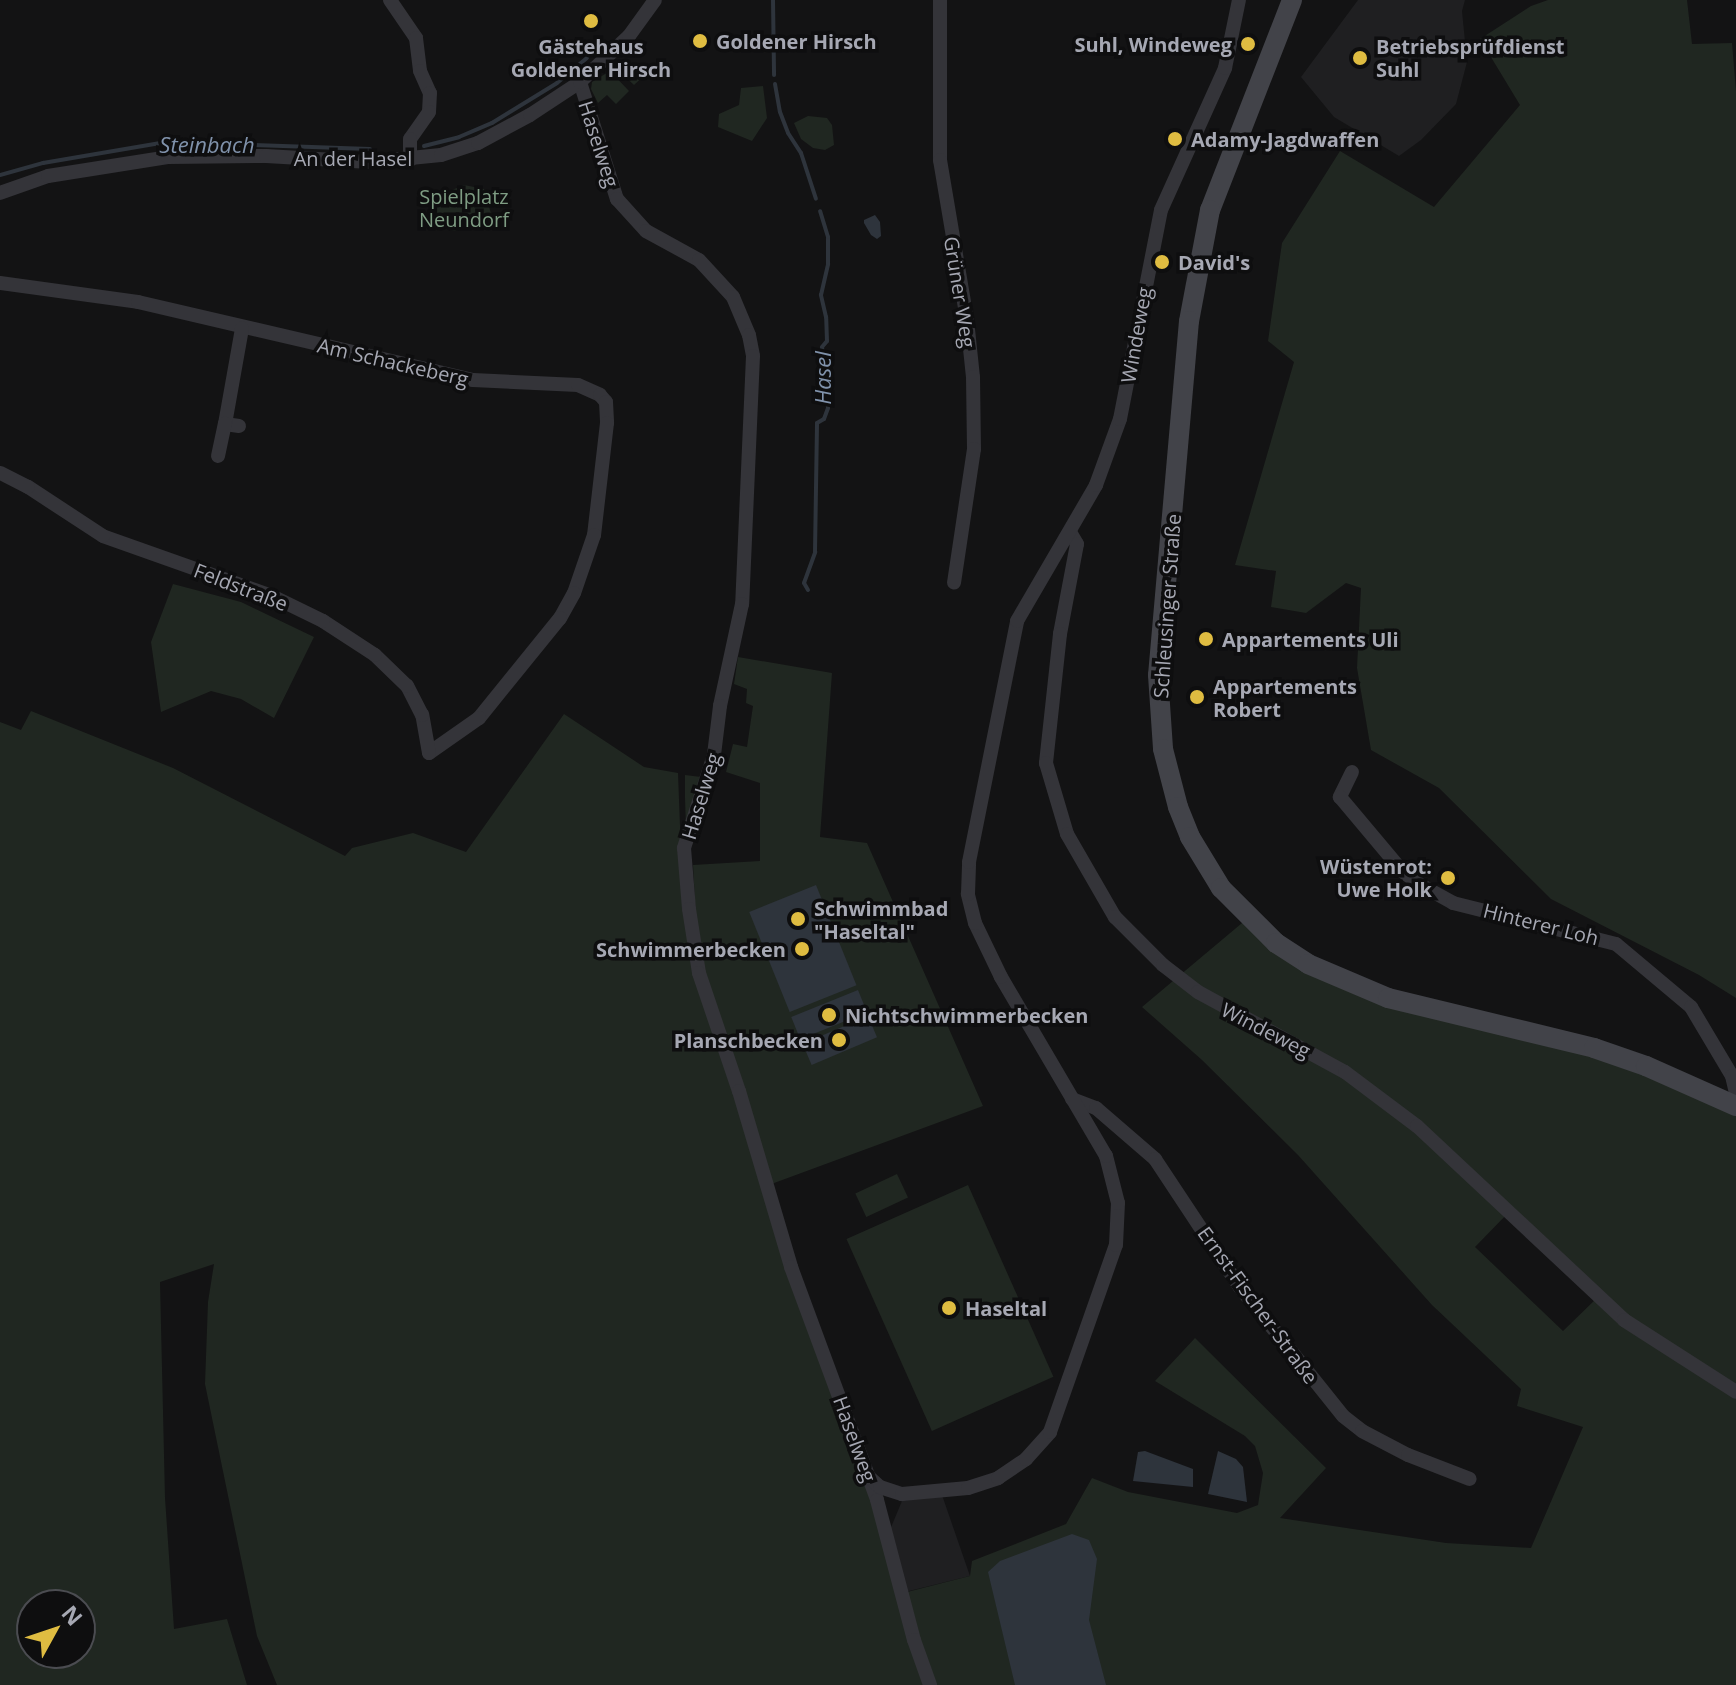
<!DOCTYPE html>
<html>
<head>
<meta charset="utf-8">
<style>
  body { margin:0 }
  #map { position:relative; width:1736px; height:1685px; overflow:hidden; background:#131314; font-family:"Open Sans",sans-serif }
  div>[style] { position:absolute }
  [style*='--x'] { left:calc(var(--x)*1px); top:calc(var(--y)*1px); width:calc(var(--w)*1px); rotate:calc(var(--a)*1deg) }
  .built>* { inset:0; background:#1f1f21 }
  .green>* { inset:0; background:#202721; transform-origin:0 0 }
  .water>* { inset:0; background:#2e343c; transform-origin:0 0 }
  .stream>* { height:4px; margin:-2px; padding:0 2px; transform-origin:2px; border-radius:2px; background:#2e343c }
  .street>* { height:14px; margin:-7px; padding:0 7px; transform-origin:7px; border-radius:7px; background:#343439 }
  .secondary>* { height:20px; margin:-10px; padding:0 10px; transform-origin:10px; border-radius:10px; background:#424349 }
  .dots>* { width:22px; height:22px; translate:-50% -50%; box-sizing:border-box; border:4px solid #0e0e0f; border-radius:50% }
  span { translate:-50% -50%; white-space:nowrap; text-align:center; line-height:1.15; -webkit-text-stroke:7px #0e0e0f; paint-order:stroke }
  .poi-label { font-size:20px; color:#a6a8b3; font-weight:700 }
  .left { translate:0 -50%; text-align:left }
  .right { translate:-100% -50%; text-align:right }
  .street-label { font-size:20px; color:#a6a8b3 }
  .park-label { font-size:20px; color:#7f9d84 }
  .water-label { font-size:22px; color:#8092ab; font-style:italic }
  .north { position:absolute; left:16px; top:1589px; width:80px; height:80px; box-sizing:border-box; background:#0e0e0f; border:2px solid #4b4c51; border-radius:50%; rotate:50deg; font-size:22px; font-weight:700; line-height:32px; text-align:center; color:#a6a8b3 }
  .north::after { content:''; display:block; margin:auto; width:28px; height:36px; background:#dfbc41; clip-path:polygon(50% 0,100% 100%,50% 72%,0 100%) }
</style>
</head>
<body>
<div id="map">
  <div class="built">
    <i style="clip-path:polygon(1358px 0,1465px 0,1462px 11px,1467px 62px,1456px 104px,1421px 140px,1399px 156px,1334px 117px,1301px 77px)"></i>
    <i style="clip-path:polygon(942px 1495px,970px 1576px,905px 1592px,889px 1532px,902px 1501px,911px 1497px)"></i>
  </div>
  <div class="green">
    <i style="clip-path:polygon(1548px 0,1687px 0,1692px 44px,1732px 43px,1736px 91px,1736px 998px,1699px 975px,1551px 899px,1439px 788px,1371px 750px,1357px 668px,1361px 588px,1346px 583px,1306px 613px,1271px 607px,1276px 571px,1235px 565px,1294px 362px,1268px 341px,1282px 243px,1340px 151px,1434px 207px,1520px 105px,1480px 39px,1531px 6px)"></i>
    <i style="clip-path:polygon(626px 59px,647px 73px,634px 85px,615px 67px)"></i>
    <i style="clip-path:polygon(610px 71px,629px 91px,616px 104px,607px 95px,598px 103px,591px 89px,592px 82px)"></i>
    <i style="clip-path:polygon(763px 86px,767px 118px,752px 141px,718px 127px,719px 114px,739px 105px,741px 88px)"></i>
    <i style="clip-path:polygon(808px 116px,827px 118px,832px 125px,834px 145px,825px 150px,813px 148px,801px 139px,794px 123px)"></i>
    <i style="clip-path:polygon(464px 185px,484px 189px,494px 224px,455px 231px,439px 228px,435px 197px)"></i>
    <i style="clip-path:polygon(173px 584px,241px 602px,314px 637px,274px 718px,241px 699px,211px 691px,161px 712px,151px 642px)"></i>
    <i style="clip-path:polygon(738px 657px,832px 673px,820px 837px,867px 843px,983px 1106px,766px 1186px,699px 973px,693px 865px,760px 861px,760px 783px,726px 772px,733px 744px,747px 747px,753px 706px,746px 703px,747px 689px,734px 684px)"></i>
    <i style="clip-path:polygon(evenodd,31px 711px,173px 768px,345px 856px,352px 848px,413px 833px,466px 852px,564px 714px,644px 767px,678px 773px,682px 879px,696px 977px,907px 1592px,970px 1576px,972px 1561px,1066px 1524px,1092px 1478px,1128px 1492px,1237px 1513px,1258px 1505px,1263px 1473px,1255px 1446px,1245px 1436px,1155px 1381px,1195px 1338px,1326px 1468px,1280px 1518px,1446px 1543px,1531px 1548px,1583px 1427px,1517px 1406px,1521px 1389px,1432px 1305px,1298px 1155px,1202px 1060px,1142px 1007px,1248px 918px,1308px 964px,1539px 1034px,1736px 1106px,1736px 1685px,277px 1685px,257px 1636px,205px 1384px,208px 1302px,214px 1264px,160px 1282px,165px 1498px,174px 1629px,227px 1619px,247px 1685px,0 1685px,0 722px,21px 730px,31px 711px,1510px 1211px,1599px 1296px,1563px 1331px,1475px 1247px,1510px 1211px,31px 711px,32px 1605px,80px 1605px,80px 1653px,32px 1653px,32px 1605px)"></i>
    <i style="clip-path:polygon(685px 775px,701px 777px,686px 828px,685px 798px)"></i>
    <i style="left:897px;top:1174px;width:26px;height:46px;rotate:65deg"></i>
    <i style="left:968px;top:1185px;width:210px;height:133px;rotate:66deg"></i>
  </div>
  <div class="water">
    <i style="clip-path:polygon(875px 215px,880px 222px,881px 236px,877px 239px,871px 235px,864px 223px,864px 220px)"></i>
    <i style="left:816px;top:885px;width:108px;height:72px;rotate:68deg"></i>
    <i style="left:858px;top:990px;width:24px;height:72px;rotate:68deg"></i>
    <i style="left:868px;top:1016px;width:23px;height:71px;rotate:67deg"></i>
    <i style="clip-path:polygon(1145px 1451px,1193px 1469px,1193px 1487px,1133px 1481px,1138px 1452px)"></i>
    <i style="clip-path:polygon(1218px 1451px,1236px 1459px,1243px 1467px,1247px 1502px,1208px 1494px)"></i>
    <i style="clip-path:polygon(1072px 1534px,1089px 1540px,1097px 1559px,1089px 1620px,1106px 1685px,1015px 1685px,988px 1572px,1000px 1561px)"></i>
  </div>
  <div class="stream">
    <i style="--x:773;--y:0;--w:75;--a:89.2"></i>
    <i style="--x:775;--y:84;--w:28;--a:80"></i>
    <i style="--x:780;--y:112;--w:22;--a:69"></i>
    <i style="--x:788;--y:133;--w:24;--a:57"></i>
    <i style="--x:801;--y:153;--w:48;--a:71.9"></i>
    <i style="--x:424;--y:146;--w:36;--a:-14"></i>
    <i style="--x:459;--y:137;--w:36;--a:-23"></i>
    <i style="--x:492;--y:123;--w:76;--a:-31.6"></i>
    <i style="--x:557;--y:83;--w:39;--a:-40"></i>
    <i style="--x:0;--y:175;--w:45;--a:-15.6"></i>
    <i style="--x:43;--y:163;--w:125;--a:-9.7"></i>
    <i style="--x:166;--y:142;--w:204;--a:2"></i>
    <i style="--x:808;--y:590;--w:8;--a:-120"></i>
    <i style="--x:804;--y:583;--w:33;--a:-70"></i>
    <i style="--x:815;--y:552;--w:129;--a:-89.1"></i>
    <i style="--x:817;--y:423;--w:8;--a:-30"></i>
    <i style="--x:824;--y:419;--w:12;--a:-70"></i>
    <i style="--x:828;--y:408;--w:61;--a:-95.6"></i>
    <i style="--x:822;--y:347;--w:8;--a:-50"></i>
    <i style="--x:827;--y:341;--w:24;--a:-92"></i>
    <i style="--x:826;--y:317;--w:23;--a:-103"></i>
    <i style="--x:821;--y:295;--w:32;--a:-77"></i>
    <i style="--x:828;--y:264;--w:27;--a:-90"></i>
    <i style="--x:828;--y:237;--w:27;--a:-107"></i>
  </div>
  <div class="street">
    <i style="--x:390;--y:0;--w:46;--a:55.6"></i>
    <i style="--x:416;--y:38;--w:33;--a:83"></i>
    <i style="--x:420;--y:71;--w:24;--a:66"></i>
    <i style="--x:430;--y:93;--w:19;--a:93"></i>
    <i style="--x:429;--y:112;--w:33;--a:125"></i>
    <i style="--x:410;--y:139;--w:21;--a:90"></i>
    <i style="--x:940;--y:0;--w:160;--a:90"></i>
    <i style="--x:940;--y:160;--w:162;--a:80.4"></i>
    <i style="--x:967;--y:320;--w:57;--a:84"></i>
    <i style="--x:973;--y:377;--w:72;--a:89.2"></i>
    <i style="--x:974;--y:449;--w:135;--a:98.5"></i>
    <i style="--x:580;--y:82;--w:123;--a:72.5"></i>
    <i style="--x:617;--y:199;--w:43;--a:47.8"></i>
    <i style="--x:646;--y:231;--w:60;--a:28.7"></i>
    <i style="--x:699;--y:260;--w:50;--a:47.4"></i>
    <i style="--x:733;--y:297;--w:41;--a:67.2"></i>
    <i style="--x:749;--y:335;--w:21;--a:79"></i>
    <i style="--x:753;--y:356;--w:248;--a:92.5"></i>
    <i style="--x:742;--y:604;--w:104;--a:102.2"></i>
    <i style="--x:720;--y:706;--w:49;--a:97"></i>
    <i style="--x:714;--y:755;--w:98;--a:107.9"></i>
    <i style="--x:684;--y:848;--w:61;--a:85.3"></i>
    <i style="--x:689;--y:909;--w:65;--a:81.1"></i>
    <i style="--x:699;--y:973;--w:125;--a:71.3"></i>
    <i style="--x:739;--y:1091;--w:184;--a:73.5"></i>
    <i style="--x:791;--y:1267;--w:248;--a:69.7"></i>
    <i style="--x:877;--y:1500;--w:145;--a:75.2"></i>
    <i style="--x:914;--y:1640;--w:48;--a:70.4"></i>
    <i style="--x:0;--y:193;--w:51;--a:-19.5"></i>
    <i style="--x:48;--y:176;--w:121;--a:-9"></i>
    <i style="--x:168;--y:157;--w:98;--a:-0.6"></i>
    <i style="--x:266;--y:156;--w:104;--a:3.3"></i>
    <i style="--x:370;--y:162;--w:71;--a:-5.6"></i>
    <i style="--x:441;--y:155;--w:39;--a:-18"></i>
    <i style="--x:478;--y:143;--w:59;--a:-28.3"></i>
    <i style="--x:530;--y:115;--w:60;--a:-33.4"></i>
    <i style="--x:580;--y:82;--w:67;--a:-43.2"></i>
    <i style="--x:629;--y:36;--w:44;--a:-54.2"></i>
    <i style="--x:0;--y:283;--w:139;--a:7.8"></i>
    <i style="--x:138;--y:302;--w:344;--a:13.1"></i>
    <i style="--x:473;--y:380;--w:105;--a:2.7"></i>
    <i style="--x:578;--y:385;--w:24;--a:24"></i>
    <i style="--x:600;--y:395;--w:9;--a:49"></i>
    <i style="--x:606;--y:402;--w:21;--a:87"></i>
    <i style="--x:607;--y:423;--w:113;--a:96.6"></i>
    <i style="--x:594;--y:535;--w:61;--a:109"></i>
    <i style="--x:574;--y:593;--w:29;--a:119"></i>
    <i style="--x:560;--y:618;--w:129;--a:129"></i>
    <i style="--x:479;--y:718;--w:61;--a:145"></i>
    <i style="--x:429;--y:753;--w:39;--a:-100"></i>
    <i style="--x:422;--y:715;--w:33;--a:-117"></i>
    <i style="--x:407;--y:686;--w:45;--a:-135.9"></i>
    <i style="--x:375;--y:655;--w:62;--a:-146.8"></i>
    <i style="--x:323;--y:621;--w:57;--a:-153.9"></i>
    <i style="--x:272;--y:596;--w:179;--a:-160.5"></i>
    <i style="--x:103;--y:536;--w:90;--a:-146.8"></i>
    <i style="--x:28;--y:487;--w:31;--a:-153"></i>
    <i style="--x:239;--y:426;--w:14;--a:-172"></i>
    <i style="--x:225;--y:424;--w:97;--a:-79.9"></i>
    <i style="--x:218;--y:456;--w:33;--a:-78"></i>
    <i style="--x:1070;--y:532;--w:14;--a:60"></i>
    <i style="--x:1077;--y:544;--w:92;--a:100.7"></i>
    <i style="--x:1060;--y:634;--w:130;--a:96.2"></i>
    <i style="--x:1046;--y:763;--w:74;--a:73.5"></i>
    <i style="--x:1067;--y:834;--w:96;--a:60"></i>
    <i style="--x:1115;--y:917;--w:68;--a:45"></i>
    <i style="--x:1163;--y:965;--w:44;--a:37.6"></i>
    <i style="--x:1198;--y:992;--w:167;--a:28.6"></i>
    <i style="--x:1345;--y:1072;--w:90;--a:36.9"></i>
    <i style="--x:1417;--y:1126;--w:284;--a:43.1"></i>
    <i style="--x:1624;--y:1320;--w:133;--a:32.7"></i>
    <i style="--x:1352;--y:772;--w:28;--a:116"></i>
    <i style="--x:1340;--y:797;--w:97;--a:50"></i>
    <i style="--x:1402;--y:871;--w:21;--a:37"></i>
    <i style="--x:1419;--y:884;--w:39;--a:29"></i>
    <i style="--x:1453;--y:903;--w:168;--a:14.1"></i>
    <i style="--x:1616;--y:944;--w:98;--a:40"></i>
    <i style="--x:1691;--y:1007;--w:80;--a:59.3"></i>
    <i style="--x:1732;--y:1076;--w:18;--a:77"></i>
    <i style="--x:1072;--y:1099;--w:26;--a:21"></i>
    <i style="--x:1096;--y:1108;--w:78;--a:40.8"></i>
    <i style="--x:1155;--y:1159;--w:152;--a:56.5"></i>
    <i style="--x:1239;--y:1286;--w:166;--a:51.3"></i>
    <i style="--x:1343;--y:1416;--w:24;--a:38"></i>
    <i style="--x:1362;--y:1431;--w:52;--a:27.6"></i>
    <i style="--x:1408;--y:1455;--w:66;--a:21.2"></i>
    <i style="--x:868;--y:1476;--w:16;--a:43"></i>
    <i style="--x:880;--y:1487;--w:23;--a:18"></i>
    <i style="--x:902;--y:1494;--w:66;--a:-5.2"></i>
    <i style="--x:968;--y:1488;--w:32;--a:-18"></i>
    <i style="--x:998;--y:1478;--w:34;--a:-34"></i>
    <i style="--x:1026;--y:1459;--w:36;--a:-48"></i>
    <i style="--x:1050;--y:1432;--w:198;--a:-70.6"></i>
    <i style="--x:1116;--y:1245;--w:42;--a:-87.3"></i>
    <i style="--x:1118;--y:1203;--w:49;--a:-104.3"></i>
    <i style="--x:1106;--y:1156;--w:208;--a:-120.4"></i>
    <i style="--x:1001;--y:977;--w:60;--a:-115.7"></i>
    <i style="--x:975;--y:923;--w:30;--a:-104"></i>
    <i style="--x:968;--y:894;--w:32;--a:-88"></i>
    <i style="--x:969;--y:862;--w:246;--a:-78.7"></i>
    <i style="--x:1017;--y:621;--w:157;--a:-59.8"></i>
    <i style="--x:1096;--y:485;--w:70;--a:-70"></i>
    <i style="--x:1120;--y:419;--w:213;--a:-78.9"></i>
    <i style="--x:1161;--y:210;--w:156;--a:-65.7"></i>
    <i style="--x:1225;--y:68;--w:69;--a:-78.4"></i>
  </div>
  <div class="secondary">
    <i style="--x:1292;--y:0;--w:225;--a:111.3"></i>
    <i style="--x:1210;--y:210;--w:113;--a:100.7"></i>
    <i style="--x:1189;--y:321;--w:355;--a:95"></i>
    <i style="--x:1158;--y:675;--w:74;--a:86.1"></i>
    <i style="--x:1163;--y:749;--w:60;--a:75.5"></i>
    <i style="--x:1178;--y:807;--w:32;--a:68"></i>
    <i style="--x:1190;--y:837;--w:60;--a:58.7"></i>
    <i style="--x:1221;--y:888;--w:78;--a:45"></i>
    <i style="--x:1276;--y:943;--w:38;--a:33"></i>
    <i style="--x:1308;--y:964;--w:87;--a:23"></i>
    <i style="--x:1388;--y:998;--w:212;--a:13.6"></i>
    <i style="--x:1594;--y:1048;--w:55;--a:19.1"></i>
    <i style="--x:1646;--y:1066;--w:98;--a:24"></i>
  </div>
  <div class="dots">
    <i style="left:591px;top:21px;background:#dfbc41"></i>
    <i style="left:700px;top:41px;background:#dfbc41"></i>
    <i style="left:1248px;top:44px;background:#dfbc41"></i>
    <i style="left:1360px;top:58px;background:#dfbc41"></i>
    <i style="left:1175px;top:139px;background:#dfbc41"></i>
    <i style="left:1162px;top:262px;background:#dfbc41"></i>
    <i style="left:1206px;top:639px;background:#dfbc41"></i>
    <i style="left:1197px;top:697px;background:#dfbc41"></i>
    <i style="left:1448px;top:878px;background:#dfbc41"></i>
    <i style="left:798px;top:919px;background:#dfbc41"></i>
    <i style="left:802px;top:949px;background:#dfbc41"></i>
    <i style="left:829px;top:1015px;background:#dfbc41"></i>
    <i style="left:839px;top:1040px;background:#dfbc41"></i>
    <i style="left:949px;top:1308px;background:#dfbc41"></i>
  </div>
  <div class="poi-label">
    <span class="left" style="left:716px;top:41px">Goldener Hirsch</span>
    <span class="right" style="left:1232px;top:44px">Suhl, Windeweg</span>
    <span style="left:591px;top:58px">Gästehaus<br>Goldener Hirsch</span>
    <span class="left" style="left:1376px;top:58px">Betriebsprüfdienst<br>Suhl</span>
    <span class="left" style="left:1191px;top:139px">Adamy-Jagdwaffen</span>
    <span class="left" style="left:1178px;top:262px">David's</span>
    <span class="left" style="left:1222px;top:639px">Appartements Uli</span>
    <span class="left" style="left:1213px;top:698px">Appartements<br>Robert</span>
    <span class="right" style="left:1432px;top:878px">Wüstenrot:<br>Uwe Holk</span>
    <span class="left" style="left:814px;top:920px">Schwimmbad<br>"Haseltal"</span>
    <span class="right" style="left:786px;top:949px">Schwimmerbecken</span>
    <span class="left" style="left:845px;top:1015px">Nichtschwimmerbecken</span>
    <span class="right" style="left:823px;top:1040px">Planschbecken</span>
    <span class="left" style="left:965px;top:1308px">Haseltal</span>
  </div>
  <div class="street-label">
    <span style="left:599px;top:144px;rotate:72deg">Haselweg</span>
    <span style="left:353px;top:158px">An der Hasel</span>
    <span style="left:960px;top:292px;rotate:81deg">Grüner Weg</span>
    <span style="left:1136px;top:335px;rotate:-80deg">Windeweg</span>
    <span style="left:393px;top:362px;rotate:13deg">Am Schackeberg</span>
    <span style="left:241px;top:587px;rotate:21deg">Feldstraße</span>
    <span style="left:1167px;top:606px;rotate:-86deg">Schleusinger Straße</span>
    <span style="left:701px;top:796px;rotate:-73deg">Haselweg</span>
    <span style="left:1541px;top:924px;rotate:14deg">Hinterer Loh</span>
    <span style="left:1266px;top:1030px;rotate:27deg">Windeweg</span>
    <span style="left:1258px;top:1305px;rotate:54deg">Ernst-Fischer-Straße</span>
    <span style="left:855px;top:1439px;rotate:70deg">Haselweg</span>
  </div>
  <div class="park-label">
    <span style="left:464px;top:208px">Spielplatz<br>Neundorf</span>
  </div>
  <div class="water-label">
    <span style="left:207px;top:145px">Steinbach</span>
    <span style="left:823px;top:378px;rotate:-90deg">Hasel</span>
  </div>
  <div class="north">N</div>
</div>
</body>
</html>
